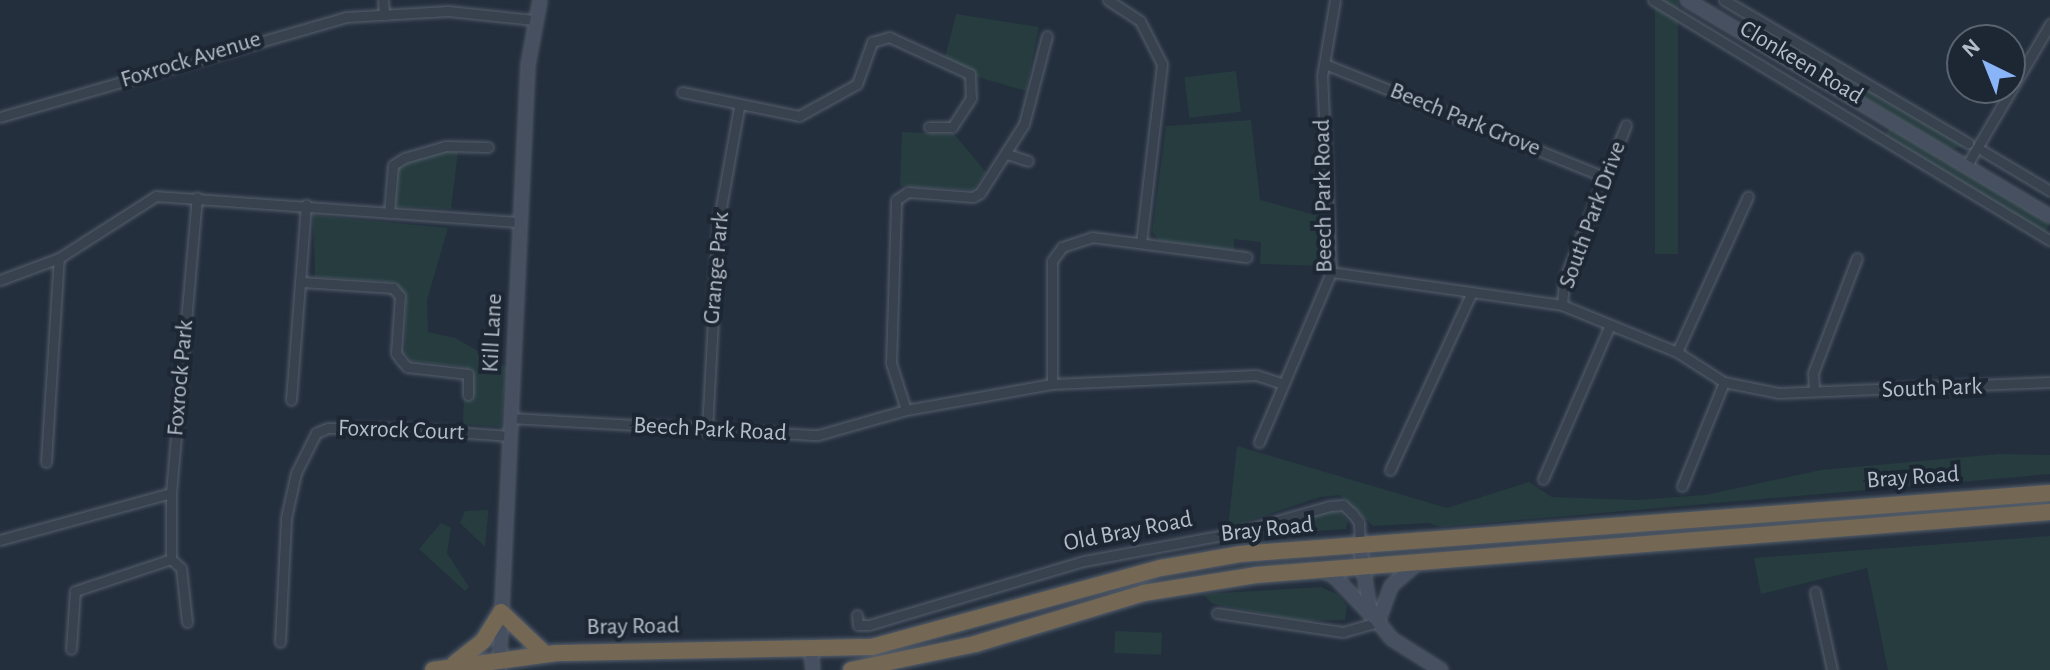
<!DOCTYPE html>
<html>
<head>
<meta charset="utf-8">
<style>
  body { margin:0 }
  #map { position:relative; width:2050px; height:670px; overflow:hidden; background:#242f3e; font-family:"Alegreya Sans",sans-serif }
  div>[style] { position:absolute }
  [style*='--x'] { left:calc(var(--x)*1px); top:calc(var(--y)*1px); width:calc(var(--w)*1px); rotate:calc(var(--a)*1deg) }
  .green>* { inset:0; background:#263c3f; transform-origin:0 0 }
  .roads { filter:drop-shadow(0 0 2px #565f6c) drop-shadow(0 0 2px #565f6c) }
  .street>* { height:9px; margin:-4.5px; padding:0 4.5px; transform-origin:4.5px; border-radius:4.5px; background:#38414e }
  .secondary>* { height:12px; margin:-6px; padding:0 6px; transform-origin:6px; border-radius:6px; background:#465061 }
  .highway>* { height:16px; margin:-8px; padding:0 8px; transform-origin:8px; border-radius:8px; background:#746855 }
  span { translate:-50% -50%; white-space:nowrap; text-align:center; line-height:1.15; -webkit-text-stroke:8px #1d2633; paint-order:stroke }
  .street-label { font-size:24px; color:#b4bcc9 }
  .north { position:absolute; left:1946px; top:24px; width:80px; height:80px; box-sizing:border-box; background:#1d2633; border:2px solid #59626f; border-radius:50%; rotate:317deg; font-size:22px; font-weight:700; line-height:32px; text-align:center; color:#b4bcc9 }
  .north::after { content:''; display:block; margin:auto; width:28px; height:36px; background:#8ab4f8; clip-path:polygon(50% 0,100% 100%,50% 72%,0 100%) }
</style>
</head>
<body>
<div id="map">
  <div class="green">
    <i style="left:1655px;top:0;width:23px;height:254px"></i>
    <i style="clip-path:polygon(956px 14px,1039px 27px,1026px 91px,978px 77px,945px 58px)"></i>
    <i style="clip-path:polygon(1748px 21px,1835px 70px,1964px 146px,1951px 149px,1934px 140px,1746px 26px)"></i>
    <i style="left:1236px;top:71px;width:41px;height:52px;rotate:83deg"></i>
    <i style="clip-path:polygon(1251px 120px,1260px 200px,1323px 217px,1326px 266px,1260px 264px,1261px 242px,1234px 239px,1234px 251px,1159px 240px,1152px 232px,1166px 126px)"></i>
    <i style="left:1890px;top:127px;width:187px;height:14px;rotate:31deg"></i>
    <i style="clip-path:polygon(902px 132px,954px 134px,986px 172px,973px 190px,900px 186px)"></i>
    <i style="clip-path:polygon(431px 151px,458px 152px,451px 209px,399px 207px,393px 201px,394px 172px,401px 163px)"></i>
    <i style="clip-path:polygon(313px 215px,448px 228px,427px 300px,428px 332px,455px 338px,506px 367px,501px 427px,463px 424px,465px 367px,412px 361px,405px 353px,406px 298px,395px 282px,315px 277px)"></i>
    <i style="clip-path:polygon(1237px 446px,1447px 508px,1529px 482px,1552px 497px,1637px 500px,1705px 495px,1821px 470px,1999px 454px,2050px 455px,2050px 474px,1440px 527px,1429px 523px,1373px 526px,1340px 495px,1320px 497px,1228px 528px)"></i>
    <i style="clip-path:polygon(1332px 507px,1348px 520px,1346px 529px,1271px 534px,1264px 530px)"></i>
    <i style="clip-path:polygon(488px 510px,488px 515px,485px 547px,460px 523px,465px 511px)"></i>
    <i style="clip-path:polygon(441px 523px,451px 528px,447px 553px,469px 587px,465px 591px,419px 549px)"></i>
    <i style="clip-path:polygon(2050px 536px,2050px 670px,1888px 670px,1867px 568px,1761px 594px,1754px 558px)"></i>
    <i style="clip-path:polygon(1321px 587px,1339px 595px,1347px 606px,1345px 620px,1304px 621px,1213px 604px,1203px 594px)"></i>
    <i style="left:1115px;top:631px;width:47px;height:22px;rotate:2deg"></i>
  </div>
  <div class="roads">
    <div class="street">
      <i style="--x:383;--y:0;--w:15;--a:86"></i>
      <i style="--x:1108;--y:0;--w:38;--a:33"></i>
      <i style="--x:1140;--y:21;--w:48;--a:62.9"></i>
      <i style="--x:1162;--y:64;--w:179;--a:96.7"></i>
      <i style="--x:1653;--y:0;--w:464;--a:31.2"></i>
      <i style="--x:1724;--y:0;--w:283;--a:30.4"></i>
      <i style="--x:1325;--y:64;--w:302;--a:22"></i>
      <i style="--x:682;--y:92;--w:119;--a:11.6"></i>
      <i style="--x:799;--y:116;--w:66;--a:-28.9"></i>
      <i style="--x:857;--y:84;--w:45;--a:-70.3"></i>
      <i style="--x:872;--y:42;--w:18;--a:-16"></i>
      <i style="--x:889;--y:37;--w:89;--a:24.6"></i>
      <i style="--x:970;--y:74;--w:24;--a:88"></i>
      <i style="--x:971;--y:98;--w:35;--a:123"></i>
      <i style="--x:952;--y:127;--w:23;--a:180"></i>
      <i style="--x:0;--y:117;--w:360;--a:-16.1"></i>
      <i style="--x:346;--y:17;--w:102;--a:-3.4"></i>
      <i style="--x:448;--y:11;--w:86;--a:6"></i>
      <i style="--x:1983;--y:151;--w:78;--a:30.8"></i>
      <i style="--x:1007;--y:154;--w:22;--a:18"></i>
      <i style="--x:1967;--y:165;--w:164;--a:-59.5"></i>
      <i style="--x:389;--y:213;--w:48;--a:-85.2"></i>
      <i style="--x:393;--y:165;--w:13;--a:-32"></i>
      <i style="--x:404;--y:158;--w:44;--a:-15.9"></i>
      <i style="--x:446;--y:146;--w:42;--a:1.4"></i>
      <i style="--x:1331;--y:272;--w:233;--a:8.1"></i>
      <i style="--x:1562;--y:305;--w:124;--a:22.2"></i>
      <i style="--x:1677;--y:352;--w:56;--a:32.6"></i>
      <i style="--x:1724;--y:382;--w:55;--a:11.5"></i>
      <i style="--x:1778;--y:393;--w:272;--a:-2.3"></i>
      <i style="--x:0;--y:280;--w:63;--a:-20.4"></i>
      <i style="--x:59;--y:258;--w:115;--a:-32.6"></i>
      <i style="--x:156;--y:196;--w:365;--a:4.1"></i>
      <i style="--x:302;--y:282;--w:91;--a:3.8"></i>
      <i style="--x:393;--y:288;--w:11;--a:49"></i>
      <i style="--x:400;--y:296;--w:57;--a:94"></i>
      <i style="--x:396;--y:353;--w:9;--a:54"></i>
      <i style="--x:401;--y:360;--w:9;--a:49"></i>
      <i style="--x:407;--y:367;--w:61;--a:6.5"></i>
      <i style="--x:468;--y:374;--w:21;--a:90"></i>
      <i style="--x:1562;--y:305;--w:25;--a:-85"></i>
      <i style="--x:1564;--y:280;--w:167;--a:-68.2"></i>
      <i style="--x:1677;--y:352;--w:171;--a:-65.5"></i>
      <i style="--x:1052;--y:384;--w:123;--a:-90"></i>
      <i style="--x:1052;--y:261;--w:17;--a:-54"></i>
      <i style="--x:1062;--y:247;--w:32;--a:-18"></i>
      <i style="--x:1092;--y:237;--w:156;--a:7.4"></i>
      <i style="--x:1814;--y:391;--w:18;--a:-93"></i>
      <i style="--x:1813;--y:373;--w:123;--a:-69.1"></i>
      <i style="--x:291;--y:400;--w:196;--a:-85.6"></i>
      <i style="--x:906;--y:410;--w:49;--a:-107.7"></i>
      <i style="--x:891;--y:363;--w:163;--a:-88.2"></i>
      <i style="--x:896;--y:200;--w:14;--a:-34"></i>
      <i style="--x:908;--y:192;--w:65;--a:4.4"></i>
      <i style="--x:973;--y:197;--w:8;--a:-30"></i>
      <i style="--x:980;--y:193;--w:82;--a:-57.5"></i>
      <i style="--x:1024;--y:124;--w:91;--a:-75.4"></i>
      <i style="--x:510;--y:418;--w:308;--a:3.2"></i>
      <i style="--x:818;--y:435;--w:91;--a:-15.9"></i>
      <i style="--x:906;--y:410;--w:148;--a:-10.1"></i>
      <i style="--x:1052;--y:384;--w:204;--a:-2.5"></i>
      <i style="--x:1256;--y:375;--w:28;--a:18"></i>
      <i style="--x:707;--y:430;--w:206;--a:-86.9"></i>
      <i style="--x:718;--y:224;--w:119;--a:-79.8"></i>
      <i style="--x:1259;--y:442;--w:185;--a:-67"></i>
      <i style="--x:1331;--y:272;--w:196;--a:-92.6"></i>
      <i style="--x:1322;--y:76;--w:77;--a:-80.3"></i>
      <i style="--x:46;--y:462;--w:204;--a:-86.4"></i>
      <i style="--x:1390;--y:470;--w:194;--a:-65.3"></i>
      <i style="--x:1543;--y:479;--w:166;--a:-66.5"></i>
      <i style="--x:1682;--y:486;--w:112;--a:-68"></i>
      <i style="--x:0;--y:540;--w:177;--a:-15.4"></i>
      <i style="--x:1815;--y:592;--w:80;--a:77.7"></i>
      <i style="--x:1217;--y:613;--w:127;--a:8.6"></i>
      <i style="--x:1343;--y:632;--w:36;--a:-16"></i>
      <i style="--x:857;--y:615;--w:10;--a:84"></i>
      <i style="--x:858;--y:625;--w:11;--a:0"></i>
      <i style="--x:869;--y:625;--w:224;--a:-16.6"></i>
      <i style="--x:1084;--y:561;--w:153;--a:-10.6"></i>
      <i style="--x:1234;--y:533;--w:100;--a:-15.7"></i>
      <i style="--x:1330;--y:506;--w:13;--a:-4"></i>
      <i style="--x:1343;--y:505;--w:12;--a:42"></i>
      <i style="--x:1352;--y:513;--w:11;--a:52"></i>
      <i style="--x:1359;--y:522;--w:24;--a:88"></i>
      <i style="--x:187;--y:622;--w:54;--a:-96.3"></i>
      <i style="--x:181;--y:568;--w:13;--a:-138"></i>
      <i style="--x:171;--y:559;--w:66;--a:-90"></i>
      <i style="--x:171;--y:493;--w:297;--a:-85"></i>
      <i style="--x:280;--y:642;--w:124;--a:-87.2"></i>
      <i style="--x:286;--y:518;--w:46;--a:-77.5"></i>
      <i style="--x:296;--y:473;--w:45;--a:-63.4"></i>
      <i style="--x:316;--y:433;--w:13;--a:-23"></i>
      <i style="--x:328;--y:428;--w:86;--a:0.7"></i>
      <i style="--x:414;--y:429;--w:96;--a:4.2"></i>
      <i style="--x:71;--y:649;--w:58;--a:-86.1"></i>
      <i style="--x:75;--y:591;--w:101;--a:-18.4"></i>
    </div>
    <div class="secondary">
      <i style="--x:1687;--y:0;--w:422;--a:30.8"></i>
      <i style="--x:1360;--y:546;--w:60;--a:81.3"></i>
      <i style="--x:1369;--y:605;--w:19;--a:62"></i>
      <i style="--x:1378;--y:622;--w:22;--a:51"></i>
      <i style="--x:1392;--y:639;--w:58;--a:32.3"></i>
      <i style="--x:1321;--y:571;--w:14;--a:21"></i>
      <i style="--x:1334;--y:576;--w:57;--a:46.4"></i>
      <i style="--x:1378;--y:622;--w:38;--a:-70"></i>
      <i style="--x:1391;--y:586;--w:33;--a:-41"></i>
      <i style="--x:811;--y:651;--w:19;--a:84"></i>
      <i style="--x:499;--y:670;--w:606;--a:-87.26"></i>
      <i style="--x:528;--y:65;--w:66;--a:-79.5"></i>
    </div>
    <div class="highway">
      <i style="--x:455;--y:663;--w:36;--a:-38"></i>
      <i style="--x:483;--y:641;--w:34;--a:-58"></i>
      <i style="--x:501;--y:612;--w:61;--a:43.7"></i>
      <i style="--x:433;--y:670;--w:125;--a:-7.8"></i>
      <i style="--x:557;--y:653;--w:315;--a:-1.1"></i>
      <i style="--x:872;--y:647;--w:300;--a:-15.3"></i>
      <i style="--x:1161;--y:568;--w:80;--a:-10"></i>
      <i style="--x:1240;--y:554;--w:812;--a:-4.31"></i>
      <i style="--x:851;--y:670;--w:127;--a:-11.8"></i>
      <i style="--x:975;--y:644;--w:177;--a:-16.8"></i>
      <i style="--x:1144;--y:593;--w:113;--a:-9.1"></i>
      <i style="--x:1256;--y:575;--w:796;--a:-4.54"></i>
    </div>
  </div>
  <div class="street-label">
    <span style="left:191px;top:60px;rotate:-17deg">Foxrock Avenue</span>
    <span style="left:1801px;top:63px;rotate:31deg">Clonkeen Road</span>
    <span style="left:1465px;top:120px;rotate:22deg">Beech Park Grove</span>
    <span style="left:1324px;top:196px;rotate:-91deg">Beech Park Road</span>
    <span style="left:1593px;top:215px;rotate:-70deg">South Park Drive</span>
    <span style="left:717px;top:268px;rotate:-85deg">Grange Park</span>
    <span style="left:493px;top:333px;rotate:-87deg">Kill Lane</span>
    <span style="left:181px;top:378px;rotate:-85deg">Foxrock Park</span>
    <span style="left:1932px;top:389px;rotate:-2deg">South Park</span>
    <span style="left:710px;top:430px;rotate:3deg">Beech Park Road</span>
    <span style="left:401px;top:431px;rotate:2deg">Foxrock Court</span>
    <span style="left:1913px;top:478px;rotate:-4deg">Bray Road</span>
    <span style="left:1267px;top:530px;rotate:-6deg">Bray Road</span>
    <span style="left:1128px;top:532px;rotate:-11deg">Old Bray Road</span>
    <span style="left:633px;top:627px;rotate:-1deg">Bray Road</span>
  </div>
  <div class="north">N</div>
</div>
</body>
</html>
